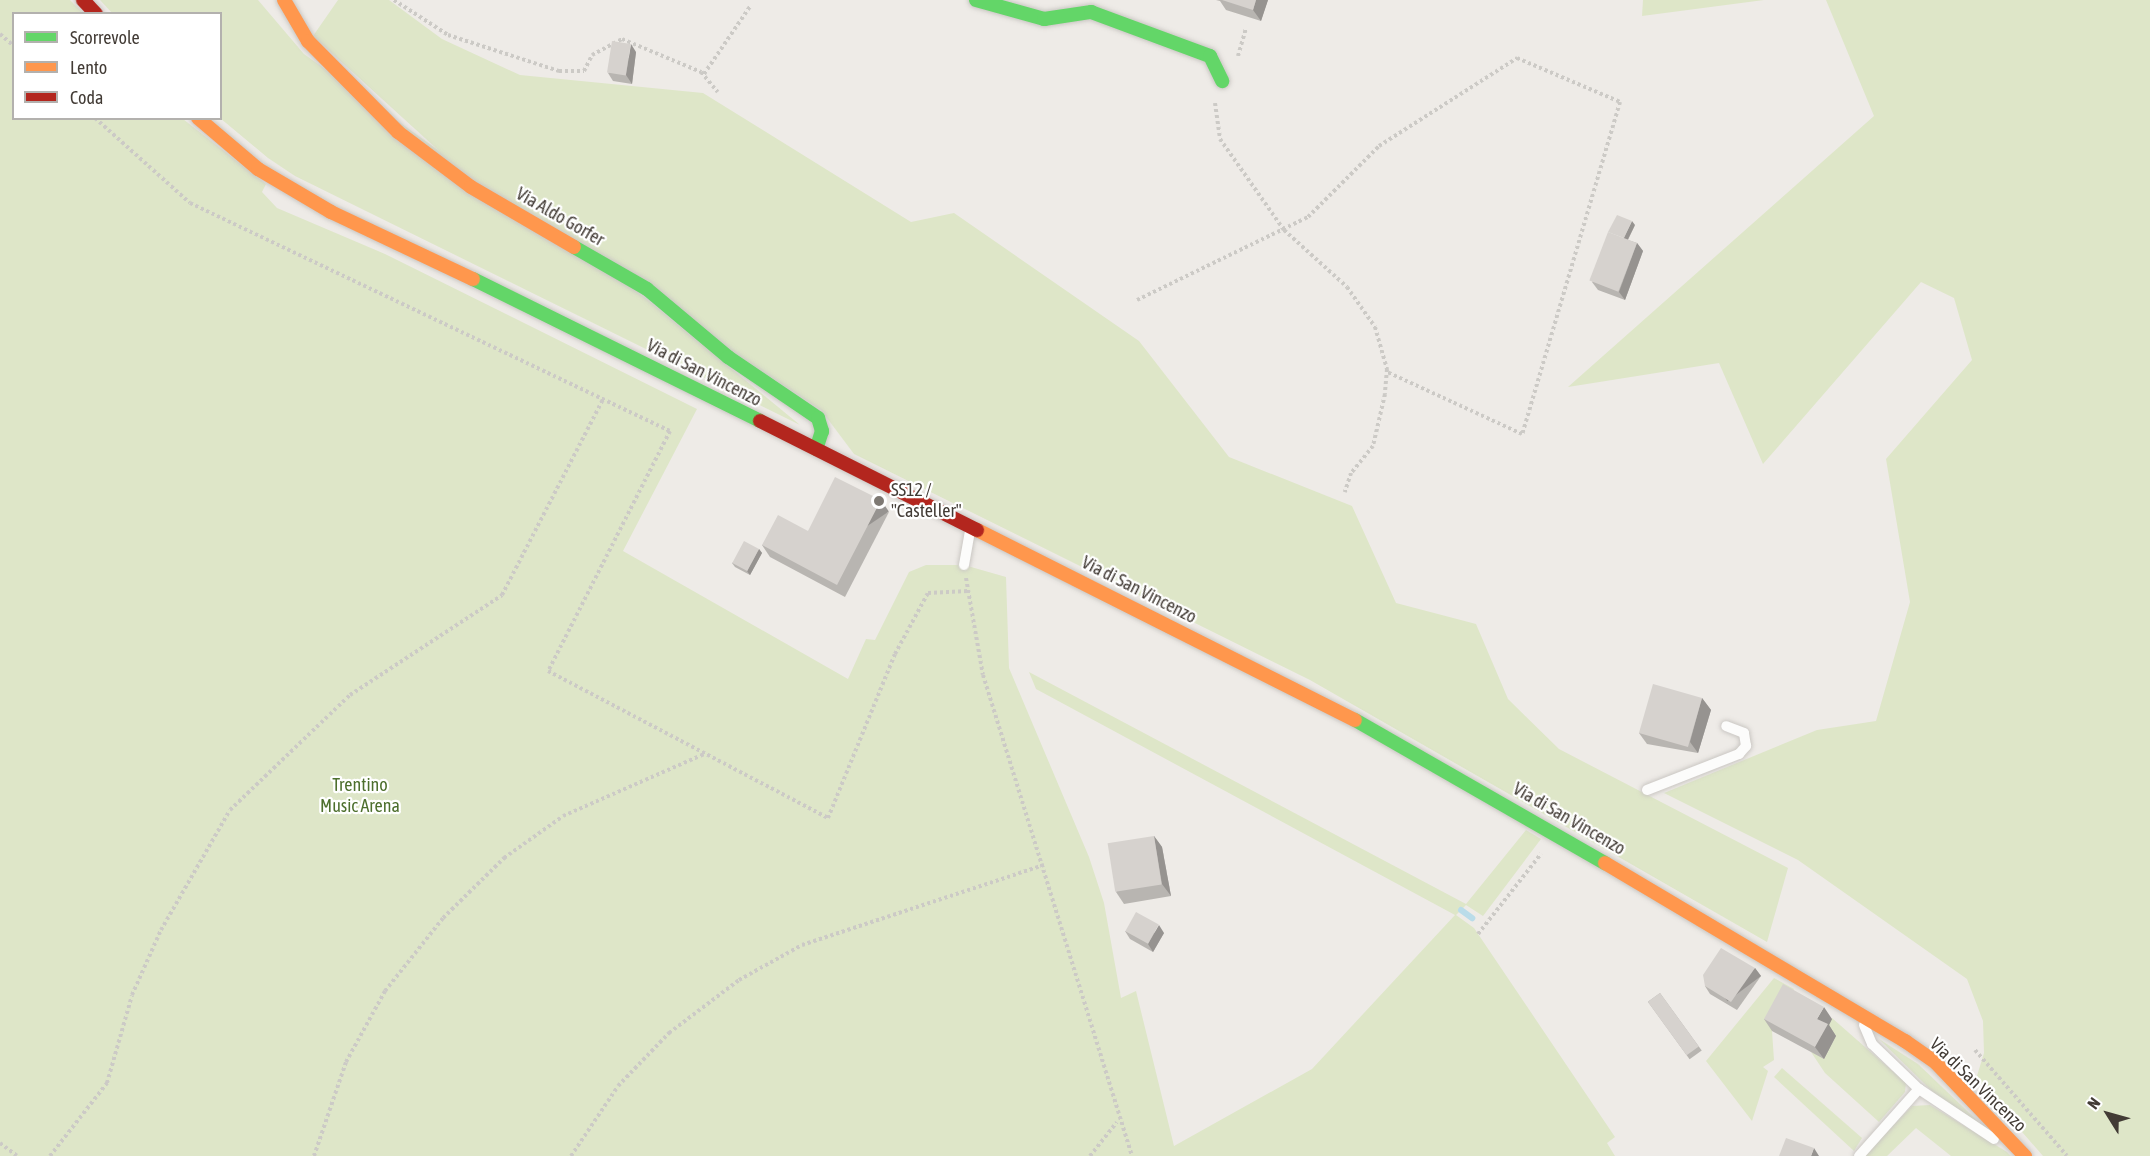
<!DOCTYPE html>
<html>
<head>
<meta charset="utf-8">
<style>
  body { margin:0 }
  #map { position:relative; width:2150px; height:1156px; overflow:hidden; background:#eeebe7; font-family:"Asap Condensed",sans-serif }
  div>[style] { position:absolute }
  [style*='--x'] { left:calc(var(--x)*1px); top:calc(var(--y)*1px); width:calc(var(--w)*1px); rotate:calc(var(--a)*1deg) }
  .green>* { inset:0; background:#dee6c8 }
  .stream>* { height:6px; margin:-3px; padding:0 3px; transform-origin:3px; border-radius:3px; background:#badce9 }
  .path>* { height:4px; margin-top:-2px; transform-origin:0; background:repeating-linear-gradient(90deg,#cccac6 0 3px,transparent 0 6px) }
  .roads { filter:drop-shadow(0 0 2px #cac7c3) drop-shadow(0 0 2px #cac7c3) }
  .lane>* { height:10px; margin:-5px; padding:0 5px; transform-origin:5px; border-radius:5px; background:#fcfcfb }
  .fast>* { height:14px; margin:-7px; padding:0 7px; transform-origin:7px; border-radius:7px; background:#63d668 }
  .slow>* { height:14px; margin:-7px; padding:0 7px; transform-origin:7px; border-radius:7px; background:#ff974d }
  .jam>* { height:14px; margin:-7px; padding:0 7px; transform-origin:7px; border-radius:7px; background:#b3261e }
  .wall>* { inset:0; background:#b8b5b1; transform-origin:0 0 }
  .shaded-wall>* { inset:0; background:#969390; transform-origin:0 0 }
  .building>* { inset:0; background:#d6d2ce; transform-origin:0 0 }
  .dots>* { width:16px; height:16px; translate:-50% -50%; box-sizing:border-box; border:3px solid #fff; border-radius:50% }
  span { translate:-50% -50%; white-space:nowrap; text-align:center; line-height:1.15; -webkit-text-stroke:4.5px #fff; paint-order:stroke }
  .street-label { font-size:18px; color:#423b35 }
  .poi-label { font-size:18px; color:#423b35 }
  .left { translate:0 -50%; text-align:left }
  .park-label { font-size:18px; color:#4d6f2d }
  .legend { position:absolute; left:12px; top:12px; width:210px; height:108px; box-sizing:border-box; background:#fff; border:2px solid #b3b1ae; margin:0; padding:8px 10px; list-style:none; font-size:18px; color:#423b35 }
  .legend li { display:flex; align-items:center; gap:12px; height:30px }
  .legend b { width:30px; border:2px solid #b3b1ae }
  .north { position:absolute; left:2078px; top:1084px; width:60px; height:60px; -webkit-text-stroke:4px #fff; paint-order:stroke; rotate:307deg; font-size:16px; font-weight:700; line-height:24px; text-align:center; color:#423b35 }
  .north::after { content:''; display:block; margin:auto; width:21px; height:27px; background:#423b35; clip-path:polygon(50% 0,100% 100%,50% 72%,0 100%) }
</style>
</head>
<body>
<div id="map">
  <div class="green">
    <i style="clip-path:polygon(0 0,70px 0,83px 13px,14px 14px,14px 118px,183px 119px,266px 184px,262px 192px,277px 208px,385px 254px,697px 409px,623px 551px,848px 679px,866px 639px,875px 640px,909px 572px,926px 565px,964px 565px,1006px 577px,1009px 668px,1089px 857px,1104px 903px,1121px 998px,1136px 991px,1174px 1146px,1312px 1069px,1455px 915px,1036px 689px,1029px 672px,1466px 904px,1526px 830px,1541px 839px,1483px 916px,1466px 905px,1456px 915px,1474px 928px,1615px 1137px,1607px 1143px,1615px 1156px,0 1156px)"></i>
    <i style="clip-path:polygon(100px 0,258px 0,304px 54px,645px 298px,800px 425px,295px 176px,268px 158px,220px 118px,220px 14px,112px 13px)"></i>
    <i style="clip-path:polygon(338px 0,389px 0,442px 39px,520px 75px,703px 93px,911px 222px,954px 213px,1139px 341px,1229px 457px,1352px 506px,1396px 603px,1476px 624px,1508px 699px,1559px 749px,1788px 868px,1767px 942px,1310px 680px,854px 454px,821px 410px,471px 180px,313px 36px)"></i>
    <i style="clip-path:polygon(1643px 0,1764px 0,1642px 16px)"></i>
    <i style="clip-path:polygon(1826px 0,2150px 0,2150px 1156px,2043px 1156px,1976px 1079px,1984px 1053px,1983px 1021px,1967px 979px,1798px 860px,1664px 793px,1817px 730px,1876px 721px,1910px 602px,1886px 459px,1972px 360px,1954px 298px,1921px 282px,1763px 464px,1719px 363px,1568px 387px,1874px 116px)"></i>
    <i style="clip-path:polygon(1774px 978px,1794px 989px,1772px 1031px,1774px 1060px,1763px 1067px,1768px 1071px,1752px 1121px,1706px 1061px)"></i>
    <i style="clip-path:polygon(1832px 1018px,1906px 1083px,1905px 1092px,1879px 1122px,1825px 1073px,1811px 1052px,1824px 1058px,1836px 1036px,1826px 1030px)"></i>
    <i style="clip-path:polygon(1879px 1039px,1918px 1064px,1985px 1128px,1936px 1095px)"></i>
    <i style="clip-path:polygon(1782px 1068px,1862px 1138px,1854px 1151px,1774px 1077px)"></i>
    <i style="clip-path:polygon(1930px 1105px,2007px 1152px,2011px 1156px,1951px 1156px,1916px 1128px,1887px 1156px,1864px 1156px,1912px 1106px)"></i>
  </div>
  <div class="stream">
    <i style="--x:1461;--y:910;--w:14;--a:36"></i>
  </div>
  <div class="path">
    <i style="--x:394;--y:0;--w:64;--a:32.9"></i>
    <i style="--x:448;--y:35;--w:117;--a:18"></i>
    <i style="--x:559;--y:71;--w:25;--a:0"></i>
    <i style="--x:584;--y:71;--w:18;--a:-63"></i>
    <i style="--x:592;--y:55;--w:34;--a:-28"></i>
    <i style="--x:622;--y:39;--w:86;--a:22.7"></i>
    <i style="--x:701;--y:72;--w:26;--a:50"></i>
    <i style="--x:0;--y:34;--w:18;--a:41"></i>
    <i style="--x:1238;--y:56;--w:29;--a:-74"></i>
    <i style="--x:704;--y:74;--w:83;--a:-55.7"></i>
    <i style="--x:1215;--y:103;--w:36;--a:82"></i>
    <i style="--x:1220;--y:139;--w:111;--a:54.9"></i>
    <i style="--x:1284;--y:230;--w:85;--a:42.1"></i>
    <i style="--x:1347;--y:287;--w:49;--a:55"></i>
    <i style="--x:1375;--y:327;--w:44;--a:74.1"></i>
    <i style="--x:1387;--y:369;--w:25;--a:95"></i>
    <i style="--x:1385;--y:394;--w:53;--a:103"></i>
    <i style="--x:1373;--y:446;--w:35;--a:129"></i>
    <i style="--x:1351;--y:473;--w:20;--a:108"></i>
    <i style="--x:95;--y:118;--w:127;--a:41.8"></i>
    <i style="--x:190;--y:203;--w:531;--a:25.41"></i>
    <i style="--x:670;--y:431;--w:269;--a:116.9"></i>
    <i style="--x:548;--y:671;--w:316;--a:27.7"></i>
    <i style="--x:828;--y:818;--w:177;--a:-67.8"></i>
    <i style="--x:895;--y:654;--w:69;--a:-61.6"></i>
    <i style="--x:928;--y:593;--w:40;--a:-2.9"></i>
    <i style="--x:1137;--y:300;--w:190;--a:-25.9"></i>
    <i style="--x:1308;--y:217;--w:100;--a:-45"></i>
    <i style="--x:1379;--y:146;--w:164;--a:-32.5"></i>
    <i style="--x:1517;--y:58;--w:112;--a:23.1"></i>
    <i style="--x:1620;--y:102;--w:346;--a:106.4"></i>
    <i style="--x:1522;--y:434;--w:149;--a:-155.3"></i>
    <i style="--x:966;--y:578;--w:98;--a:80.1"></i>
    <i style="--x:983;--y:675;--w:504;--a:72.79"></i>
    <i style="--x:1478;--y:934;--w:102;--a:-51.8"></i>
    <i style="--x:1975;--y:1050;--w:140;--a:49"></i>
    <i style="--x:0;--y:1143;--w:21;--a:37"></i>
    <i style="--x:50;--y:1156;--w:93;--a:-52"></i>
    <i style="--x:107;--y:1083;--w:91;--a:-74.1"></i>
    <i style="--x:132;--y:995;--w:71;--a:-66"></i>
    <i style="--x:161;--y:930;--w:138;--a:-60.1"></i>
    <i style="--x:230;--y:810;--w:166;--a:-43.8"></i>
    <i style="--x:350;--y:695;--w:182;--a:-33.3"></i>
    <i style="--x:502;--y:595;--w:220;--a:-62.7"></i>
    <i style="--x:314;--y:1156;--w:99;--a:-71.2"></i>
    <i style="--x:346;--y:1062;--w:81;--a:-61.2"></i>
    <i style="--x:385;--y:991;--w:93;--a:-51.5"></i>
    <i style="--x:443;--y:918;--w:86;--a:-44.5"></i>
    <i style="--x:504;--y:858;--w:72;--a:-35.4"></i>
    <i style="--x:563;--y:816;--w:154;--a:-23.7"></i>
    <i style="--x:571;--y:1156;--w:84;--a:-56.1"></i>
    <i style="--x:618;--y:1086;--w:74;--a:-46.1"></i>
    <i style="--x:669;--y:1033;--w:88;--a:-37.1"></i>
    <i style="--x:739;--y:980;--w:72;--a:-29.1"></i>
    <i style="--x:802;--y:945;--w:255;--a:-18.3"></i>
    <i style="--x:1090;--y:1156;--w:43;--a:-51.5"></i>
  </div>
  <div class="roads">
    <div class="lane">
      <i style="--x:964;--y:565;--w:34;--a:-80"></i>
      <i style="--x:1647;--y:790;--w:99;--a:-21.4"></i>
      <i style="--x:1739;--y:754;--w:11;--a:-49"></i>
      <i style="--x:1746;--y:746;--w:13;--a:-99"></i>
      <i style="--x:1744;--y:733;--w:19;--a:-159"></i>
      <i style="--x:1864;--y:1025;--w:21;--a:67"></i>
      <i style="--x:1872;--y:1044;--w:65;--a:43.8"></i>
      <i style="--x:1919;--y:1089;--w:90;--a:33.7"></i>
      <i style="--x:1859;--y:1156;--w:90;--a:-48.2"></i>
    </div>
    <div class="fast">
      <i style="--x:976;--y:0;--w:71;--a:15.6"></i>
      <i style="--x:1044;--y:19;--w:48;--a:-8.5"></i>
      <i style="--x:1091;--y:12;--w:127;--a:20.3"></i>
      <i style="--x:1210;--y:56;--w:28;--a:64"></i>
      <i style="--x:574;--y:247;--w:84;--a:29.9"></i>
      <i style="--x:647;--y:289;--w:106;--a:40"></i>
      <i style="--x:728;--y:357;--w:109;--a:34.1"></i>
      <i style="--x:818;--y:418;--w:14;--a:73"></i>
      <i style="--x:822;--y:431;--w:19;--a:108"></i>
      <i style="--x:473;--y:279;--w:320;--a:26.3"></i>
      <i style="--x:1355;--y:720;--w:288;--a:29.8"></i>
    </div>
    <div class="slow">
      <i style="--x:284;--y:0;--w:48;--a:59.7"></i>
      <i style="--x:308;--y:41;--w:128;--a:45.3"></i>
      <i style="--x:398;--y:132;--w:91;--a:37"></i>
      <i style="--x:471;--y:187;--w:119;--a:30.2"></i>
      <i style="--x:198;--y:118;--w:79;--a:40.4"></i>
      <i style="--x:258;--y:169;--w:85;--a:30.5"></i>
      <i style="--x:331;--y:212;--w:157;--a:25.3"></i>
      <i style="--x:977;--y:530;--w:423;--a:26.7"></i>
      <i style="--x:1605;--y:863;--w:349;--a:30.7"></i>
      <i style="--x:1905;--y:1041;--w:38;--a:35"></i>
      <i style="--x:1936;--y:1063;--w:129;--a:46.3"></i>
    </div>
    <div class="jam">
      <i style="--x:83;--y:0;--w:19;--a:47"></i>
      <i style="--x:760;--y:421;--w:243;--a:26.7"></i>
    </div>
  </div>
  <div class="wall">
    <i style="clip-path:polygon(1216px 0,1268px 0,1261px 21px,1226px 10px,1220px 1px)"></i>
    <i style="clip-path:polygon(636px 52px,632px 84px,613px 81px,608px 73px)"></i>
    <i style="clip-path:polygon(1635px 225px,1628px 240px,1637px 243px,1643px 251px,1625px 300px,1598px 290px,1592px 282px)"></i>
    <i style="clip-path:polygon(889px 512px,845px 597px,770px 557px,762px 545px,808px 531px)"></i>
    <i style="clip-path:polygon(759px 549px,762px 553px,750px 575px,735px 567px,732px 563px)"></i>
    <i style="clip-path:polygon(1702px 698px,1711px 710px,1698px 753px,1647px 744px,1639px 733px)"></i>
    <i style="clip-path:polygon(1154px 836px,1162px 847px,1171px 896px,1124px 904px,1116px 892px)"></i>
    <i style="clip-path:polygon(1125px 931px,1164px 933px,1153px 952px,1130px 939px)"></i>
    <i style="clip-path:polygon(1755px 968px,1761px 976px,1737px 1010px,1710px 994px,1705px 986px)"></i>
    <i style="left:1660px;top:993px;width:71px;height:15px;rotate:54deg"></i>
    <i style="clip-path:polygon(1764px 1019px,1832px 1019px,1829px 1025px,1836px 1036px,1824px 1059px,1772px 1031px)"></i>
  </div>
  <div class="shaded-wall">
    <i style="clip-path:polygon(1256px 0,1268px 0,1261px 21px,1253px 10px)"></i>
    <i style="clip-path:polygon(631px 44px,636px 52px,632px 84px,626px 75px)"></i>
    <i style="clip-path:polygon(1632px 221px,1635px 225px,1626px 243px,1623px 239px)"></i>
    <i style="clip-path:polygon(1637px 243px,1643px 251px,1625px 300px,1619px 292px)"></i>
    <i style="left:881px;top:500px;width:14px;height:96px;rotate:56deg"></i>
    <i style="clip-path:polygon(759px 549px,762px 553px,750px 575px,747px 571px)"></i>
    <i style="clip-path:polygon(1702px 698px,1711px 710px,1698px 753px,1690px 742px)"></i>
    <i style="clip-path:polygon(1154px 836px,1162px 847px,1171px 896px,1162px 884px)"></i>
    <i style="clip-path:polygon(1159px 925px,1164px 933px,1153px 952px,1148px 944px)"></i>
    <i style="left:1755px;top:968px;width:10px;height:42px;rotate:53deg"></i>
    <i style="clip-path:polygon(1824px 1007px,1832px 1019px,1829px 1025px,1836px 1036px,1824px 1059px,1815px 1047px,1817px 1019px)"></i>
    <i style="clip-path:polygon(1814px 1148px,1819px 1156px,1811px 1156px)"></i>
  </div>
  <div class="building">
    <i style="clip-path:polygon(1222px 0,1256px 0,1253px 10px)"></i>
    <i style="left:612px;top:41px;width:19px;height:32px;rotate:9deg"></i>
    <i style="clip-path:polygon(1617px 215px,1632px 221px,1624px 238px,1608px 232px)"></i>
    <i style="left:1608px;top:232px;width:31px;height:52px;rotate:21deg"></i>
    <i style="clip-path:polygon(835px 477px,881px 500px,837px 585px,762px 545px,778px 515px,808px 531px)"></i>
    <i style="left:744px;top:541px;width:17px;height:25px;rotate:28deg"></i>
    <i style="left:1653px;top:684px;width:51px;height:51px;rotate:16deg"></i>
    <i style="left:1154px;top:836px;width:49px;height:47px;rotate:81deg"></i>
    <i style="left:1136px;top:912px;width:26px;height:22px;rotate:29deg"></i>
    <i style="clip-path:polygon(1721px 948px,1755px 968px,1731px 1002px,1705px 986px,1703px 975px)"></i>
    <i style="clip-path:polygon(1783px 984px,1824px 1007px,1817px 1019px,1828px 1024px,1815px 1047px,1764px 1019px)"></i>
    <i style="left:1660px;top:993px;width:66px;height:15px;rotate:54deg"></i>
    <i style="clip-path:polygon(1786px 1138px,1814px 1148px,1811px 1156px,1779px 1156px)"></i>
  </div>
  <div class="dots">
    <i style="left:879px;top:501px;background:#7e7973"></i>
  </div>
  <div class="street-label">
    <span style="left:560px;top:217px;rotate:30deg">Via Aldo Gorfer</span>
    <span style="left:704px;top:373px;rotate:27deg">Via di San Vincenzo</span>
    <span style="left:1139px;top:590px;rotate:27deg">Via di San Vincenzo</span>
    <span style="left:1569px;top:819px;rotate:30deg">Via di San Vincenzo</span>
    <span style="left:1978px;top:1085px;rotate:44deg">Via di San Vincenzo</span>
  </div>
  <div class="poi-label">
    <span class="left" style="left:891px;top:501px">SS12 /<br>"Casteller"</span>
  </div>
  <div class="park-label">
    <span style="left:360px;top:796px">Trentino<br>Music Arena</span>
  </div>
  <ul class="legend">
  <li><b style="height:8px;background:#63d668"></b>Scorrevole</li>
  <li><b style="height:8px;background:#ff974d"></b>Lento</li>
  <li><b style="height:8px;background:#b3261e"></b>Coda</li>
  </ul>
  <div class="north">N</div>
</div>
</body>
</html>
